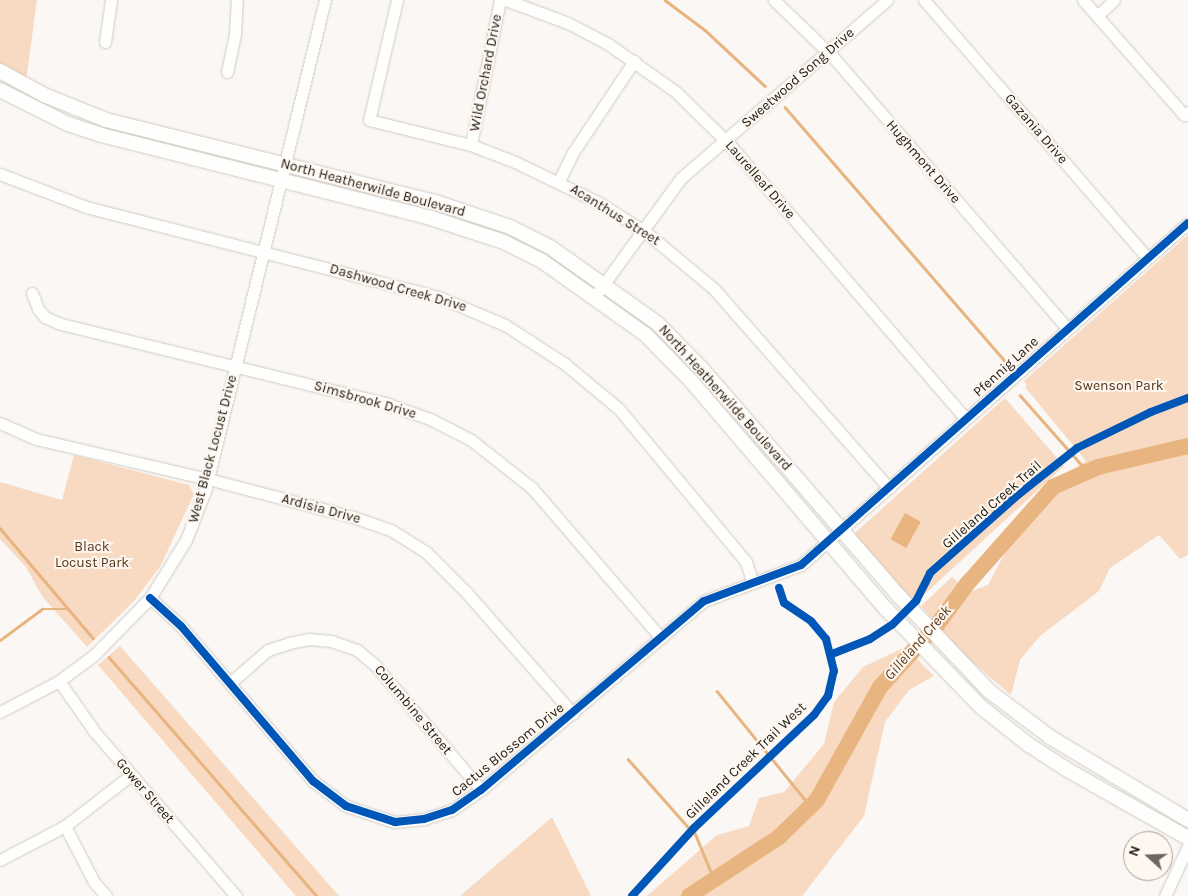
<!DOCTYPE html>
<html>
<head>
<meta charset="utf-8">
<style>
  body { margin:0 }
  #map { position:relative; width:1188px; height:896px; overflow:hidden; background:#faf7f4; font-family:Karla,sans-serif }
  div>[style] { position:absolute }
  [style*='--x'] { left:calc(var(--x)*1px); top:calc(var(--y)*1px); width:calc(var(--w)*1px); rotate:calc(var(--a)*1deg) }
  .green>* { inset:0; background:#f7dac1 }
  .water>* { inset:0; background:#e8b480; transform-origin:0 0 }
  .stream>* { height:2.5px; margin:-1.25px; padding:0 1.25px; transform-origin:1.25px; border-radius:1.25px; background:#e8b480 }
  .river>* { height:16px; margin:-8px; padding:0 8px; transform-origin:8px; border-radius:8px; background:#e8b480 }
  .roads { filter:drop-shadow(0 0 1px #d0cbc6) drop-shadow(0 0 1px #d0cbc6) }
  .minor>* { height:11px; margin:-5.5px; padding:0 5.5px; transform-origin:5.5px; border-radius:5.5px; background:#fefefd }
  .major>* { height:14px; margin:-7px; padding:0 7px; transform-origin:7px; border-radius:7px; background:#fefefd }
  .cycleway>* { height:8px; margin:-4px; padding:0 4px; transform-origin:4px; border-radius:4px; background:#0057b8 }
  span { translate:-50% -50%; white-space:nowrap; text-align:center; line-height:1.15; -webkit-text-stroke:4px #fef7f0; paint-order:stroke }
  .street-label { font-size:14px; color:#201a14 }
  .park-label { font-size:14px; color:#553618 }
  .water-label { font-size:15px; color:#593a1c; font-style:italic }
  .north { position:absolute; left:1123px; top:831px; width:50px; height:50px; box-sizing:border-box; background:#fef7f0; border:1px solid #a59f98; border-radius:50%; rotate:290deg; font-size:14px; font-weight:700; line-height:20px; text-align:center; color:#201a14 }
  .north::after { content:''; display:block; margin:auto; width:18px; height:22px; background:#6c6762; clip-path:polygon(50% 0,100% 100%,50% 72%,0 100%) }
</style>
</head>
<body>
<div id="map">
  <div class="green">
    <i style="clip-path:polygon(0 0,37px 0,26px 81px,0 65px)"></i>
    <i style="clip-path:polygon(1188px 235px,1188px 555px,1180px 559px,1159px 535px,1110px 568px,1099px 591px,1040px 636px,1020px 660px,1011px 695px,965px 656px,921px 606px,952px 577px,969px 592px,988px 585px,1027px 511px,1060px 477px,1086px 461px,1025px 387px,1027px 385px,1024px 381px)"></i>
    <i style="clip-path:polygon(1005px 398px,1064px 466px,913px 605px,855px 535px,856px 532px)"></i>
    <i style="clip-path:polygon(74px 455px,189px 485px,194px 494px,160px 567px,134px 601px,87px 647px,42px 596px,26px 567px,0 539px,0 482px,62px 500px)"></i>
    <i style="clip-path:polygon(120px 646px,339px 896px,296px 896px,98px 665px)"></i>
    <i style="clip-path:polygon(905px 647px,934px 676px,909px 690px,885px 722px,864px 816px,802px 896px,647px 896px,717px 835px,749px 826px,759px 798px,784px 792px,824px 744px,834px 702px,863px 667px)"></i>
    <i style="clip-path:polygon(552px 817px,591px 896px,460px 896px)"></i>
  </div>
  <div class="water">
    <i style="left:905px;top:513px;width:18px;height:30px;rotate:29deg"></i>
  </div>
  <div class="stream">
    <i style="--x:665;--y:0;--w:50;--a:36.9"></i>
    <i style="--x:705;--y:30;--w:82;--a:43"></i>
    <i style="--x:785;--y:107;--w:336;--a:49.1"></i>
    <i style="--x:1020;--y:395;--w:101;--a:48.6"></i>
    <i style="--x:0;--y:528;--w:144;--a:49.8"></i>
    <i style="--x:0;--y:640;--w:52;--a:-36.4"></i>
    <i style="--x:42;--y:609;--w:26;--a:0"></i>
    <i style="--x:109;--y:657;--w:317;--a:49"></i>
    <i style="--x:717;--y:691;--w:81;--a:51"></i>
    <i style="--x:628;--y:759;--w:92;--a:48.5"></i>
    <i style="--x:773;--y:760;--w:60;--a:51"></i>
    <i style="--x:695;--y:833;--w:50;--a:67.6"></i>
  </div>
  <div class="river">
    <i style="--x:689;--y:896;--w:108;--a:-33.2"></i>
    <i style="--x:779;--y:837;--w:53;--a:-44.2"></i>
    <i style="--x:817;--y:800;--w:129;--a:-60.9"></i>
    <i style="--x:880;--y:687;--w:84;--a:-47.4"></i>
    <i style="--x:937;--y:625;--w:51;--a:-53.8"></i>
    <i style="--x:967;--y:584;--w:130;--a:-48.4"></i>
    <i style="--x:1053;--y:487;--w:49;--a:-24"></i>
    <i style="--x:1098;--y:467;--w:92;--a:-13.1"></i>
  </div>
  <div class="roads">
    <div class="minor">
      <i style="--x:397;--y:0;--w:123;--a:103.1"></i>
      <i style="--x:369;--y:120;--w:105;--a:13.8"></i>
      <i style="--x:471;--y:145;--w:47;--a:21.1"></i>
      <i style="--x:515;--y:162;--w:94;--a:25.8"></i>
      <i style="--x:600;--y:203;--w:57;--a:32.9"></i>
      <i style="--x:648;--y:234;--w:86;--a:39.8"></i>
      <i style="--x:714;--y:289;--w:265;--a:48.7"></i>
      <i style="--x:506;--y:0;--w:66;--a:20.4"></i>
      <i style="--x:568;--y:23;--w:45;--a:27.7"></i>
      <i style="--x:608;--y:44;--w:83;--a:35.2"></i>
      <i style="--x:676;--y:92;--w:77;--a:44.5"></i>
      <i style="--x:731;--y:146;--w:360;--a:49.3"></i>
      <i style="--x:774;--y:0;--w:82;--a:44"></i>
      <i style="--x:833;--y:57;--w:359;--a:49.2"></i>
      <i style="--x:924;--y:0;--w:340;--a:49.1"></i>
      <i style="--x:1083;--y:0;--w:153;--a:48.7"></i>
      <i style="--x:1184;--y:115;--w:5;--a:-37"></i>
      <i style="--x:1097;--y:16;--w:23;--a:-43"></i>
      <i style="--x:105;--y:42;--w:42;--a:-81.9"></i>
      <i style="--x:227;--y:72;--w:39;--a:-78"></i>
      <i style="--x:235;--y:34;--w:34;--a:-87"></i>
      <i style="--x:471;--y:145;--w:148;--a:-78.7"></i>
      <i style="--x:0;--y:174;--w:92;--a:21"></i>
      <i style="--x:86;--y:207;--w:364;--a:14.3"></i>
      <i style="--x:439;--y:297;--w:72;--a:23"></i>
      <i style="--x:505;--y:325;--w:72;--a:33"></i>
      <i style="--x:565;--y:364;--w:70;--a:39.8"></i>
      <i style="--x:619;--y:409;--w:199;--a:50.3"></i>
      <i style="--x:746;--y:562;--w:20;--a:72"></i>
      <i style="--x:559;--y:181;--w:30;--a:-64"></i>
      <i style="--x:572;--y:154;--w:112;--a:-56.3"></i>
      <i style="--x:32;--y:293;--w:17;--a:69"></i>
      <i style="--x:38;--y:309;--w:11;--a:49"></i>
      <i style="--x:45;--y:317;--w:17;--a:24"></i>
      <i style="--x:61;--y:324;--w:337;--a:13.7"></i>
      <i style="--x:388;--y:404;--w:45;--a:19.7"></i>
      <i style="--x:430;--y:419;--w:46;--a:27.1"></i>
      <i style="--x:471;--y:440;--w:78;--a:38.2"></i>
      <i style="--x:532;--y:488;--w:198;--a:49.3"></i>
      <i style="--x:595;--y:296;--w:146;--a:-53.9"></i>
      <i style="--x:681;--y:178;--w:272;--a:-40.8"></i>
      <i style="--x:0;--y:423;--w:39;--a:24"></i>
      <i style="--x:36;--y:439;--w:177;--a:13.1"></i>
      <i style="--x:208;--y:479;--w:147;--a:14.6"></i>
      <i style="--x:350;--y:516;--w:43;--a:18.9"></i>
      <i style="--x:391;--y:530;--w:41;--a:32.2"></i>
      <i style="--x:426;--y:552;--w:57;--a:45"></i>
      <i style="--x:466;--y:592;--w:162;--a:48.7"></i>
      <i style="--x:150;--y:598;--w:42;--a:42.1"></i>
      <i style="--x:181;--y:626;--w:204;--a:49.6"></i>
      <i style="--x:313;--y:781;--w:41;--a:37.1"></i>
      <i style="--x:346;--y:806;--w:52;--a:18.1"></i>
      <i style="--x:395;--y:822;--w:29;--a:-6"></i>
      <i style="--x:424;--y:819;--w:29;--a:-18"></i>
      <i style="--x:452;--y:810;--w:35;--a:-35"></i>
      <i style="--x:481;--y:790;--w:292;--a:-40.3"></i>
      <i style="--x:704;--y:601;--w:103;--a:-20.4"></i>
      <i style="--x:801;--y:565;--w:516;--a:-41.47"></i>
      <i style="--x:59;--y:681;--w:61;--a:55"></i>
      <i style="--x:94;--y:731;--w:218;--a:49.3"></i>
      <i style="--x:230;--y:683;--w:50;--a:-41"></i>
      <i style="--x:268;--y:650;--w:22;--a:-18"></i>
      <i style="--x:289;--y:643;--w:20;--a:-11"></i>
      <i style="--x:309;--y:639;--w:22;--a:5"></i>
      <i style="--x:331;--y:641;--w:28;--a:19"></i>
      <i style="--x:357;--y:650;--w:25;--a:40"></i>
      <i style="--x:376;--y:666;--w:162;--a:49.7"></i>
      <i style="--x:0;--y:712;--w:67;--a:-27.7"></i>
      <i style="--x:59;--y:681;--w:44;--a:-36.6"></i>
      <i style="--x:94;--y:655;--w:80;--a:-45.5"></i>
      <i style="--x:150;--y:598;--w:68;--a:-58.2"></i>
      <i style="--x:186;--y:540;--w:53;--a:-68.8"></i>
      <i style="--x:205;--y:491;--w:505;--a:-76.27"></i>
      <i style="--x:65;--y:826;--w:63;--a:62.6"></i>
      <i style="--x:94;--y:882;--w:18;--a:49"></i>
      <i style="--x:0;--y:860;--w:73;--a:-27.6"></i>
      <i style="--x:65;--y:826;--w:83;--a:-37.7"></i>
      <i style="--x:1165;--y:896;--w:55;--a:-65.3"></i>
    </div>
    <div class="major">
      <i style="--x:0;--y:71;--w:50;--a:28.6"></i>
      <i style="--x:44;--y:95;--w:67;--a:22"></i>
      <i style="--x:106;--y:120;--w:336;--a:14"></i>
      <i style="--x:432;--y:201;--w:82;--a:18.4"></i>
      <i style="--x:510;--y:227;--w:45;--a:26.6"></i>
      <i style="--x:550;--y:247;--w:131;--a:35.4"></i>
      <i style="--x:657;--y:323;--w:67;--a:45.6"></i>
      <i style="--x:704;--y:371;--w:298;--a:49.1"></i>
      <i style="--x:899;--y:596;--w:131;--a:46.5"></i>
      <i style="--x:989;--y:691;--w:76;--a:37"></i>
      <i style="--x:1050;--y:737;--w:161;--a:31"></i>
      <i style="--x:0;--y:90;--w:76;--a:26.6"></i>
      <i style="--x:68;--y:124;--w:35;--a:18"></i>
      <i style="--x:101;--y:135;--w:337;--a:14.1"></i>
      <i style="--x:428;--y:217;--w:80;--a:18.2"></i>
      <i style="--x:504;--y:242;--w:42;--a:26.6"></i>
      <i style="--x:542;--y:261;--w:128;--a:35.4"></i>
      <i style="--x:646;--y:335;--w:66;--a:45.6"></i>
      <i style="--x:692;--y:382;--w:299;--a:49.5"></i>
      <i style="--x:886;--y:609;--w:136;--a:45.9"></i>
      <i style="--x:981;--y:707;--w:61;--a:38.4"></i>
      <i style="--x:1029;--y:745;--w:44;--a:33"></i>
      <i style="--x:1066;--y:769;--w:140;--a:29.5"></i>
    </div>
  </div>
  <div class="cycleway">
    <i style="--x:150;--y:598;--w:42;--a:42.1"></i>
    <i style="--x:181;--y:626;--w:204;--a:49.6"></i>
    <i style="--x:313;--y:781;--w:41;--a:37.1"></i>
    <i style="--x:346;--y:806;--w:52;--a:18.1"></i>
    <i style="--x:395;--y:822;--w:29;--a:-6"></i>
    <i style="--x:424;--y:819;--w:29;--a:-18"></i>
    <i style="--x:452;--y:810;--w:35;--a:-35"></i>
    <i style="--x:481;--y:790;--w:292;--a:-40.3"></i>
    <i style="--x:704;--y:601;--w:103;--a:-20.4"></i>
    <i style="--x:801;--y:565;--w:516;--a:-41.47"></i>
    <i style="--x:832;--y:654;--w:41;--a:-21.5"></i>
    <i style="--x:870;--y:639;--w:27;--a:-33"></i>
    <i style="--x:893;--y:624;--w:33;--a:-45"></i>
    <i style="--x:916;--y:601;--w:31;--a:-63"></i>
    <i style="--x:930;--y:573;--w:119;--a:-41.6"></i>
    <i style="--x:1019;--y:494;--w:74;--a:-38.4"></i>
    <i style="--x:1077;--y:448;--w:82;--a:-25.9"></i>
    <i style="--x:1151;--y:412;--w:40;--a:-21"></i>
    <i style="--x:632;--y:896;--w:92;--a:-47.6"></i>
    <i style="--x:694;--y:828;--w:165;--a:-43.3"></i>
    <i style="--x:814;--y:715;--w:24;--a:-54"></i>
    <i style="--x:828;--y:696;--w:26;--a:-77"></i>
    <i style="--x:834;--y:671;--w:33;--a:-104"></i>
    <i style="--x:826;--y:639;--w:23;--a:-130"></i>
    <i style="--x:811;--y:621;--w:32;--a:-146"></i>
    <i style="--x:784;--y:603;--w:16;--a:-108"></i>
  </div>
  <div class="street-label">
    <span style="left:486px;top:73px;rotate:-79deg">Wild Orchard Drive</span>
    <span style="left:798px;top:78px;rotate:-41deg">Sweetwood Song Drive</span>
    <span style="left:1036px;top:129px;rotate:49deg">Gazania Drive</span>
    <span style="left:923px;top:162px;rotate:49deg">Hughmont Drive</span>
    <span style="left:760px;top:180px;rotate:49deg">Laurelleaf Drive</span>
    <span style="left:373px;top:188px;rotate:15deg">North Heatherwilde Boulevard</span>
    <span style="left:615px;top:215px;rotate:32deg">Acanthus Street</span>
    <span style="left:398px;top:288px;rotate:16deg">Dashwood Creek Drive</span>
    <span style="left:1006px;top:367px;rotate:-42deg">Pfennig Lane</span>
    <span style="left:725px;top:398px;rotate:48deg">North Heatherwilde Boulevard</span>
    <span style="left:365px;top:400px;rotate:16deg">Simsbrook Drive</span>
    <span style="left:213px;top:449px;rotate:-75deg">West Black Locust Drive</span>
    <span style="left:992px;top:505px;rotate:-41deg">Gilleland Creek Trail</span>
    <span style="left:321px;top:509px;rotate:15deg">Ardisia Drive</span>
    <span style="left:413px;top:710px;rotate:50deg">Columbine Street</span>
    <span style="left:508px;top:750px;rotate:-39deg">Cactus Blossom Drive</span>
    <span style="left:746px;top:761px;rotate:-44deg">Gilleland Creek Trail West</span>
    <span style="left:145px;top:791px;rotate:49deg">Gower Street</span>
  </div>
  <div class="park-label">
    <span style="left:1119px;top:386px">Swenson Park</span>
    <span style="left:92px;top:555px">Black<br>Locust Park</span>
  </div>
  <div class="water-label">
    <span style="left:918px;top:643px;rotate:-49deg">Gilleland Creek</span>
  </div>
  <div class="north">N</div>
</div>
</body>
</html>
